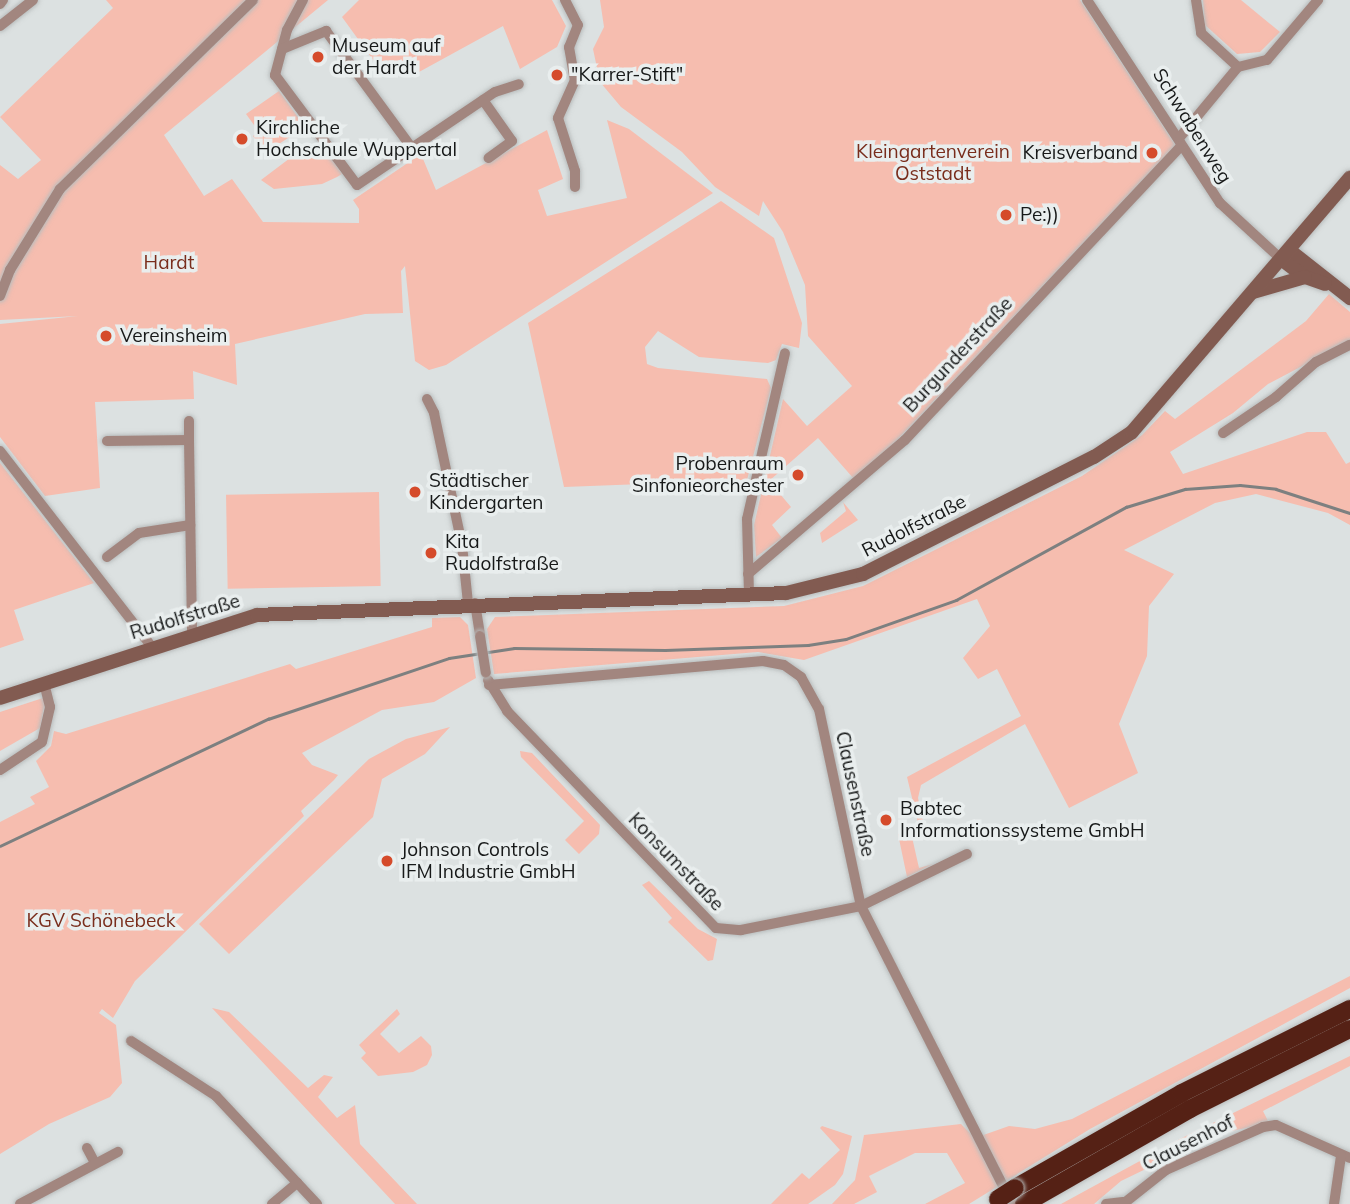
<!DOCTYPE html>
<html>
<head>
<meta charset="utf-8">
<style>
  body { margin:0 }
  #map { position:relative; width:1350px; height:1204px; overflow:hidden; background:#dce1e1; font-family:Mulish,sans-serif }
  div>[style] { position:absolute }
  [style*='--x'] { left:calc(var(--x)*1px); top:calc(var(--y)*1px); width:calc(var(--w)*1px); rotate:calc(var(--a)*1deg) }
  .green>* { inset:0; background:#f6bdaf; transform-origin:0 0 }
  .roads { filter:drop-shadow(0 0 2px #b9bdbd) drop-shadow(0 0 2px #b9bdbd) }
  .street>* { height:10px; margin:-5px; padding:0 5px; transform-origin:5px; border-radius:5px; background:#a2867f }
  .secondary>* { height:14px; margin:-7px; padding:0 7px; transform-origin:7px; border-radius:7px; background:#825b51 }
  .highway>* { height:18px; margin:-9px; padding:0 9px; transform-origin:9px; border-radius:9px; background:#552115 }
  .rail>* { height:2.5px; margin:-1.25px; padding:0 1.25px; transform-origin:1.25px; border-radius:1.25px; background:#7d8080 }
  .bridges { filter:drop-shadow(0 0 2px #b9bdbd) drop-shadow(0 0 2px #b9bdbd) }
  .street-bridge>* { height:10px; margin:-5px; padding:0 5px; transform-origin:5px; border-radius:5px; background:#a2867f }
  .highway-bridge>* { height:18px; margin:-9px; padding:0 9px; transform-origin:9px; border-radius:9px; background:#552115 }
  .dots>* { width:19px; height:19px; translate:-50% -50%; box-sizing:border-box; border:4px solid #e9eeee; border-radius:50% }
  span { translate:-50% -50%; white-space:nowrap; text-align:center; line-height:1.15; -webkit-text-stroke:7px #e9eeee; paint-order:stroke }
  .poi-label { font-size:19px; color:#171919 }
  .left { translate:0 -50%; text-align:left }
  .right { translate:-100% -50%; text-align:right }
  .street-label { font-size:19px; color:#171919 }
  .park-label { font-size:19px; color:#792d1c }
</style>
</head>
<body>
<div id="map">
  <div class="green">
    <i style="clip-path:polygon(106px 0,328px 0,164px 135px,204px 196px,232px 179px,263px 222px,359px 223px,359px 209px,353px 200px,421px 154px,436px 190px,547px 130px,563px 179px,538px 190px,547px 216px,627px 198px,607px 120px,629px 129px,713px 193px,446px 365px,429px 370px,415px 361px,405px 266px,401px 271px,403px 313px,365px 314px,235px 344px,237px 385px,193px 371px,194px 399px,95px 402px,100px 488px,45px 496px,0 437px,0 324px,78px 316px,0 320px,0 165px,18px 179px,41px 160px,0 117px,113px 8px)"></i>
    <i style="clip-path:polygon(359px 0,552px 0,566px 26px,557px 47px,520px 69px,503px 26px,419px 72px,411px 60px,384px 75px,342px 17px)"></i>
    <i style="clip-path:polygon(600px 0,1080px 0,1175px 145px,898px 439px,854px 479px,818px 438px,769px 481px,791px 507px,772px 525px,782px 538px,756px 557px,754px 525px,783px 399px,807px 426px,852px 386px,808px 336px,805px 285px,783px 232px,763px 201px,759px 216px,715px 187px,682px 152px,621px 107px,600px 82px,593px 49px,604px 27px)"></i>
    <i style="clip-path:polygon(1203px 0,1241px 0,1280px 32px,1260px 52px,1237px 54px,1205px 25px)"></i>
    <i style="clip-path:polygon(279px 91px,305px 127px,265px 153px,253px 136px,259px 132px,246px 114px)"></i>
    <i style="clip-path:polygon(321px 144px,342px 174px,337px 177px,322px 184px,274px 189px,261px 180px,302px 149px,306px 154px)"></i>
    <i style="clip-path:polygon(721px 201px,774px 238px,802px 323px,799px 348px,782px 344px,776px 360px,768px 363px,699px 357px,658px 331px,645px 347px,647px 364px,658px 368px,767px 379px,771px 388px,747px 480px,564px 487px,528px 323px)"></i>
    <i style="clip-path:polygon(1329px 294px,1350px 312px,1350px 341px,1268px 384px,1233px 413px,1170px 452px,1183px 474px,1307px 432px,1326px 432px,1346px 464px,1350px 462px,1350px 525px,1328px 513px,1256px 494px,1215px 503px,1124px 550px,1174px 574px,1149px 606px,1147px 656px,1119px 724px,1138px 773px,1069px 808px,1025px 724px,921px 785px,918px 798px,926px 833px,912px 837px,919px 868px,933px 864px,907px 877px,898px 834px,919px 827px,907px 777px,1021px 716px,997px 669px,978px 679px,963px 658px,990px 626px,977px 599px,804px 660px,758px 652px,494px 674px,487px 629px,495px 617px,784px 606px,863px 586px,1082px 476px,1142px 435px,1165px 411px,1175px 419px,1306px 321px)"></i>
    <i style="clip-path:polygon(0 463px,94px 583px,14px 610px,24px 640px,0 648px)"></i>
    <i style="left:379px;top:492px;width:94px;height:153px;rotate:89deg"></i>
    <i style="clip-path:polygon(843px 502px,858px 520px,822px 543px,820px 533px,846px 511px)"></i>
    <i style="clip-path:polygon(460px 617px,468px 625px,476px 678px,434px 702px,382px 710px,302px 753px,312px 765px,338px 775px,334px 780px,301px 811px,304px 816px,135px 981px,113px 1018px,102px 1009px,99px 1013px,116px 1025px,122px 1083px,110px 1097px,49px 1124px,0 1154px,0 822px,35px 804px,30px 797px,49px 787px,36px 761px,51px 746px,54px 731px,66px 734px,290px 664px,296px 669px,432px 627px,432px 618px)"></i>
    <i style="clip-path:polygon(46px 697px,40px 728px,0 751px,0 712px)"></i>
    <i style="clip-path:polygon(450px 727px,425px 754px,382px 779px,373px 817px,229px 954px,199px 924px,369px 759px,406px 739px)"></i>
    <i style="clip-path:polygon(520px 751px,532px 753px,600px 825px,599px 834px,579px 854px,565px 840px,584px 821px,521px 757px)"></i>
    <i style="clip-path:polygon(649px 881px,698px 929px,717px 939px,713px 960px,708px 961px,668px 922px,672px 918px,642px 885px)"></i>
    <i style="clip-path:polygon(1350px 976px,1350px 988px,1090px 1129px,969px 1204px,925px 1204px,965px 1183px,947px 1153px,915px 1153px,869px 1176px,877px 1192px,854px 1204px,832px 1204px,855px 1180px,864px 1135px,961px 1124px,975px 1138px,1009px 1126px,1035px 1129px,1072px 1119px)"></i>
    <i style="clip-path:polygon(212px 1008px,229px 1012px,308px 1088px,324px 1075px,333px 1077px,318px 1097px,337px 1118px,355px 1105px,360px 1144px,417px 1204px,395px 1204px)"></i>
    <i style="clip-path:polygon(397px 1009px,400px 1014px,380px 1034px,399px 1053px,421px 1036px,431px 1046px,432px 1055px,427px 1065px,413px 1072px,378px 1076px,361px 1058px,366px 1053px,359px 1045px)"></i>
    <i style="clip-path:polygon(1350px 1056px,1350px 1066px,1263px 1111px,1268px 1121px,1260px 1125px,1218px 1134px,1183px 1151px,1121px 1181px,1094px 1204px,1061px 1204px,1182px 1138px)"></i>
    <i style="clip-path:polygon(822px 1126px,852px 1136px,843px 1174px,835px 1185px,808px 1204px,771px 1204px,802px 1173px,809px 1179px,840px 1150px,820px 1128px)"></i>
  </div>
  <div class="roads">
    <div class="street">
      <i style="--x:303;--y:0;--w:34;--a:118"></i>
      <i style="--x:287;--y:30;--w:47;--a:104.9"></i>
      <i style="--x:275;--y:75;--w:137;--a:53.3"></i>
      <i style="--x:357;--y:185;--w:166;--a:-34"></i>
      <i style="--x:495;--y:92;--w:25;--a:-18"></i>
      <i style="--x:565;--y:0;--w:28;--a:63"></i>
      <i style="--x:578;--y:25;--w:24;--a:112"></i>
      <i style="--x:569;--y:47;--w:34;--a:80"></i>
      <i style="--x:575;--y:80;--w:42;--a:114.1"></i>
      <i style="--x:558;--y:118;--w:56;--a:72.2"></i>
      <i style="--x:575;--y:171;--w:16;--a:90"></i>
      <i style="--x:1087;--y:0;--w:243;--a:56.8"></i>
      <i style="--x:1220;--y:203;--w:83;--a:42.6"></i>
      <i style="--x:1196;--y:0;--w:33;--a:81"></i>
      <i style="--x:1201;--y:33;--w:50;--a:42.6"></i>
      <i style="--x:1238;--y:67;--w:30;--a:-14"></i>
      <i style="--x:1267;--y:60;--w:79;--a:-49.6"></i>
      <i style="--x:0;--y:4;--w:5;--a:-53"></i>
      <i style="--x:0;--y:26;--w:42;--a:-38.2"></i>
      <i style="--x:282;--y:49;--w:48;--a:-22.2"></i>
      <i style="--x:326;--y:31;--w:145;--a:53.7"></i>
      <i style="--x:483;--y:100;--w:50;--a:54.7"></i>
      <i style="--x:512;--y:141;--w:29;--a:144"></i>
      <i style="--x:1180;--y:137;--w:91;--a:-50.4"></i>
      <i style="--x:0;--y:296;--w:28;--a:-69"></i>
      <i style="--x:10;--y:270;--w:95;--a:-58.3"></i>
      <i style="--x:60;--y:189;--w:270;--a:-44.4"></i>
      <i style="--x:427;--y:399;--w:16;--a:63"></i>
      <i style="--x:434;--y:413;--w:135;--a:78"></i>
      <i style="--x:462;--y:545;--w:58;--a:84.1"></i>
      <i style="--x:1223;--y:433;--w:64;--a:-34.2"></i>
      <i style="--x:1276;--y:397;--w:53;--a:-41.2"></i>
      <i style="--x:1316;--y:362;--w:38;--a:-27"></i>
      <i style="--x:189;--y:440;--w:193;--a:89.1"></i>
      <i style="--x:107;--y:441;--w:82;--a:-0.7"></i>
      <i style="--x:189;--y:440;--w:19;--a:-90"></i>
      <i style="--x:0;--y:451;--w:248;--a:52.2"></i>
      <i style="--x:107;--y:557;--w:40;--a:-37"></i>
      <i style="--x:139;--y:533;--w:52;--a:-8.9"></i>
      <i style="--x:748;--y:574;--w:206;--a:-40.5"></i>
      <i style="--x:905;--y:440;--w:403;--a:-46.8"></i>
      <i style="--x:749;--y:594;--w:75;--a:-91.5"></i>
      <i style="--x:747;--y:519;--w:170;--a:-77.1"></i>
      <i style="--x:475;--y:603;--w:33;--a:81"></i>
      <i style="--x:488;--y:680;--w:36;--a:58"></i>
      <i style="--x:507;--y:711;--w:301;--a:46.1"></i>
      <i style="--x:716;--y:928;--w:25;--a:5"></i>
      <i style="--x:741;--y:930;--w:122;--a:-11.3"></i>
      <i style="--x:861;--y:906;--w:118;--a:-26.1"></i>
      <i style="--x:489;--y:685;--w:275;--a:-5"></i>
      <i style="--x:763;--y:661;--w:21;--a:11"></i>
      <i style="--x:784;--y:665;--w:21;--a:35"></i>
      <i style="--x:801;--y:677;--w:37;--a:61"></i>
      <i style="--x:819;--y:709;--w:201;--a:78"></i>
      <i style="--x:861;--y:906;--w:334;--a:63.1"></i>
      <i style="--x:0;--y:770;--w:50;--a:-33.7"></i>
      <i style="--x:42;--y:742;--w:36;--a:-77"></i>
      <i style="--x:50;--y:707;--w:25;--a:-104"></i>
      <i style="--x:131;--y:1041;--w:101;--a:32.9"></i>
      <i style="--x:216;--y:1096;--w:148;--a:46.9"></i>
      <i style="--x:87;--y:1148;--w:17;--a:62"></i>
      <i style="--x:20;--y:1204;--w:111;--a:-28"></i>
      <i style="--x:272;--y:1204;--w:33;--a:-40"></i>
      <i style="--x:1106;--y:1204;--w:17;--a:-7"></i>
      <i style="--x:1123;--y:1204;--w:55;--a:-38.3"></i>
      <i style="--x:1166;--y:1170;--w:106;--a:-23.9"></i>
      <i style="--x:1263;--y:1127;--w:13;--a:-9"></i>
      <i style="--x:1276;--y:1125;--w:81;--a:24"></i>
      <i style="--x:1334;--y:1204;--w:49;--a:-81.7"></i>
    </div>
    <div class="secondary">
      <i style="--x:1289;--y:250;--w:78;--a:38.2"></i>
      <i style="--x:1281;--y:259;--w:30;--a:37"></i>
      <i style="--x:1305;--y:277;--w:21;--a:19"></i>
      <i style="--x:1253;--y:292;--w:54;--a:-16.1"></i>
      <i style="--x:0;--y:698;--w:270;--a:-17.9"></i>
      <i style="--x:257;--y:615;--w:529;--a:-2.38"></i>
      <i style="--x:786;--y:593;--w:79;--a:-13.9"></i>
      <i style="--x:863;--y:574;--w:259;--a:-26.9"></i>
      <i style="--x:1094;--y:457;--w:45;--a:-33.3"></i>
      <i style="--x:1132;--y:432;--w:335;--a:-49.4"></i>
    </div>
    <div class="highway">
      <i style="--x:1015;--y:1188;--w:192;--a:-29.6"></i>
      <i style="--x:1182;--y:1093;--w:188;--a:-26.6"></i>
      <i style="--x:1024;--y:1204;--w:191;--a:-29.8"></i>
      <i style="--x:1190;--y:1109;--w:179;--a:-26.6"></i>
    </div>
  </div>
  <div class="rail">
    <i style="--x:0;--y:846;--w:297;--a:-25.4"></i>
    <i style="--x:268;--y:719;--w:191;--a:-18.6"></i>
    <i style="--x:449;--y:658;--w:66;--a:-8.7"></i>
    <i style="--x:514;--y:648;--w:151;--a:0.8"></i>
    <i style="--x:665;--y:650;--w:143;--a:-2"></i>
    <i style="--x:808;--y:645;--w:38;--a:-9"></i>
    <i style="--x:846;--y:639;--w:117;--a:-19.5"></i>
    <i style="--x:956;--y:600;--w:194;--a:-28.7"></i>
    <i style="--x:1126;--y:507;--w:62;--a:-17"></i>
    <i style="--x:1185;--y:489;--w:55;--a:-4.2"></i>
    <i style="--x:1240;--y:485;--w:36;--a:6"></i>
    <i style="--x:1276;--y:489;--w:78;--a:18"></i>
  </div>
  <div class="bridges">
    <div class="street-bridge">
      <i style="--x:480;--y:636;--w:37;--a:81"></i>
    </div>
    <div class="highway-bridge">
      <i style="--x:998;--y:1199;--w:20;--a:-33"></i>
    </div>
  </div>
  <div class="dots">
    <i style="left:318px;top:57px;background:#d54b2b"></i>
    <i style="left:557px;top:75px;background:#d54b2b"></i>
    <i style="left:242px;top:139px;background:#d54b2b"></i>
    <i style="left:1152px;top:153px;background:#d54b2b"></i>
    <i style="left:1006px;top:215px;background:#d54b2b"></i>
    <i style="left:106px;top:336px;background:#d54b2b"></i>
    <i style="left:798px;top:475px;background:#d54b2b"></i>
    <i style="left:415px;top:492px;background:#d54b2b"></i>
    <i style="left:431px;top:553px;background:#d54b2b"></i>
    <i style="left:886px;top:820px;background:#d54b2b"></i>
    <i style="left:387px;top:861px;background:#d54b2b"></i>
  </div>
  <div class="poi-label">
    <span class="left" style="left:332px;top:57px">Museum auf<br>der Hardt</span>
    <span class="left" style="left:571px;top:75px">"Karrer-Stift"</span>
    <span class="left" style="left:256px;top:139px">Kirchliche<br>Hochschule Wuppertal</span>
    <span class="right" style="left:1138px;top:153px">Kreisverband</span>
    <span class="left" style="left:1020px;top:215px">Pe:))</span>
    <span class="left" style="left:120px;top:336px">Vereinsheim</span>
    <span class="right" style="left:784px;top:475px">Probenraum<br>Sinfonieorchester</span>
    <span class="left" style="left:429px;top:492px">Städtischer<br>Kindergarten</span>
    <span class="left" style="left:445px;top:553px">Kita<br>Rudolfstraße</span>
    <span class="left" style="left:900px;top:820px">Babtec<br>Informationssysteme GmbH</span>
    <span class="left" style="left:401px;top:861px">Johnson Controls<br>IFM Industrie GmbH</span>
  </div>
  <div class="street-label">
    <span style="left:1192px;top:126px;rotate:58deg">Schwabenweg</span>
    <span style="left:958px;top:355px;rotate:-47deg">Burgunderstraße</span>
    <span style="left:914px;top:526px;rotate:-27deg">Rudolfstraße</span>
    <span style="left:185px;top:617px;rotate:-17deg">Rudolfstraße</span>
    <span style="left:855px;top:794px;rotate:78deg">Clausenstraße</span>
    <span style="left:676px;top:862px;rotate:46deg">Konsumstraße</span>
    <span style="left:1188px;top:1143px;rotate:-27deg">Clausenhof</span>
  </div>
  <div class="park-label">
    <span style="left:933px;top:163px">Kleingartenverein<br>Oststadt</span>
    <span style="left:169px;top:263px">Hardt</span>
    <span style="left:101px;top:921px">KGV Schönebeck</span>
  </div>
</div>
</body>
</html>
